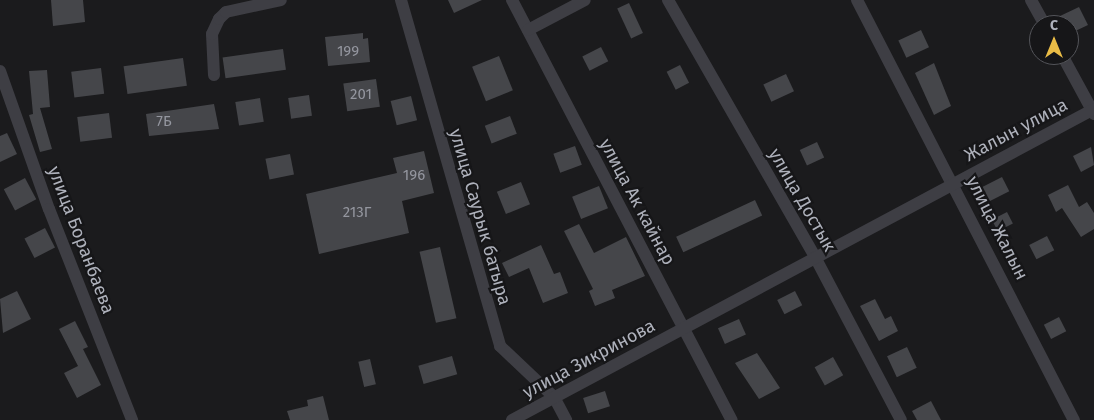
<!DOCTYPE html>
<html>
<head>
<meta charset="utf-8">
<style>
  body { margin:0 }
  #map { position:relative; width:1094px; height:420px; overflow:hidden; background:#1b1b1d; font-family:"Fira Sans",sans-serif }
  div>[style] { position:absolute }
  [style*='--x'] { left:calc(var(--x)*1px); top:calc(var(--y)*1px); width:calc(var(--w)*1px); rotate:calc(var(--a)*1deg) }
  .building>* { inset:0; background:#45464a; transform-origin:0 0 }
  .minor>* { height:12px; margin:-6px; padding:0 6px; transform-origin:6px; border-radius:6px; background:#3e3e44 }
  span { translate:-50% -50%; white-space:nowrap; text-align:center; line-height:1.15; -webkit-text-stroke:4.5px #161618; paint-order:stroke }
  .number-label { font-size:15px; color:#94969f }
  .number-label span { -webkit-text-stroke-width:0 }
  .street-label { font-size:18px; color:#aeb1bb }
  .north { position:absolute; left:1029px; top:15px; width:50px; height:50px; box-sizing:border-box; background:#161618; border:1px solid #535459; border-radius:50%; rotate:0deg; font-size:14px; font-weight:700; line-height:20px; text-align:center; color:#aeb1bb }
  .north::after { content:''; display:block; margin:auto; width:18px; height:22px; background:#eabc46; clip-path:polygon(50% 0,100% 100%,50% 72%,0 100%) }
</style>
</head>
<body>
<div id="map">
  <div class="building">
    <i style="clip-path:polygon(51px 0,83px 0,85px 22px,53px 26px)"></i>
    <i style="clip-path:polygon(448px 0,482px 0,454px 13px)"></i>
    <i style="left:629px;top:3px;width:33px;height:13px;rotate:65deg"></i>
    <i style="clip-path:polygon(1079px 7px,1088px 25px,1069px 34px,1069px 25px,1064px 25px,1060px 16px)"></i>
    <i style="left:921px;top:30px;width:19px;height:25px;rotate:65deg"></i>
    <i style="clip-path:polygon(363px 33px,363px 39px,368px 38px,370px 62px,328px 66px,325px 37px)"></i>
    <i style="left:601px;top:47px;width:16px;height:21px;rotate:63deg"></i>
    <i style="left:283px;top:49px;width:21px;height:61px;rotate:82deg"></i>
    <i style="left:499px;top:56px;width:37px;height:29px;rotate:68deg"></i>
    <i style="left:183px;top:58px;width:28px;height:60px;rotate:82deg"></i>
    <i style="clip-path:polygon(934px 63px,951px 106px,934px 115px,915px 73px)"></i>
    <i style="left:680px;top:65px;width:20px;height:15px;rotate:63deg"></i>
    <i style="left:101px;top:68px;width:26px;height:30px;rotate:83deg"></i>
    <i style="clip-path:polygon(47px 70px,50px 107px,40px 108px,52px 149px,40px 152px,29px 115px,33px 114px,29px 71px)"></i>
    <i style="left:786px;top:74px;width:19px;height:25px;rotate:65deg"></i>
    <i style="left:376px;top:79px;width:28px;height:33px;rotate:82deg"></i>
    <i style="left:309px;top:95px;width:21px;height:21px;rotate:82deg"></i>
    <i style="left:411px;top:96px;width:25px;height:21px;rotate:76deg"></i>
    <i style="left:260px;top:98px;width:24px;height:25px;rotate:81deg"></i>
    <i style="clip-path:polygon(214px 104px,219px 129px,149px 136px,146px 114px)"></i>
    <i style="left:109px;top:113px;width:25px;height:32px;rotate:83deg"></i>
    <i style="left:510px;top:116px;width:19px;height:27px;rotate:69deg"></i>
    <i style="clip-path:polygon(7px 133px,17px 154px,0 162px,0 136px)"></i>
    <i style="left:817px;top:142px;width:17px;height:19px;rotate:65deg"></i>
    <i style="left:575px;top:146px;width:20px;height:23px;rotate:70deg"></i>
    <i style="clip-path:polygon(1091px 147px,1094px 165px,1081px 172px,1073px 156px)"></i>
    <i style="clip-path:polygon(424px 151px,434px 193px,402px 201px,409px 233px,319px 254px,306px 194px,397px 173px,393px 158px)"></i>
    <i style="left:290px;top:154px;width:21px;height:25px;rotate:79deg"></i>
    <i style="left:1002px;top:177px;width:16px;height:26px;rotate:63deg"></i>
    <i style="left:25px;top:178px;width:24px;height:24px;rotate:62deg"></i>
    <i style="left:521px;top:182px;width:24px;height:26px;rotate:68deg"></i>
    <i style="clip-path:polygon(1068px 185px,1079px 207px,1087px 202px,1094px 213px,1094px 229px,1081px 237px,1062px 208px,1056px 212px,1048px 195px)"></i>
    <i style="left:599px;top:186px;width:24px;height:29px;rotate:68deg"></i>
    <i style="left:755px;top:200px;width:17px;height:87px;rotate:65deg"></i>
    <i style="left:1007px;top:212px;width:13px;height:17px;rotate:63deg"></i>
    <i style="clip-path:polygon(579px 224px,594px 253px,626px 237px,645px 276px,612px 290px,615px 298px,595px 306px,589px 291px,593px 289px,564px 231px)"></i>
    <i style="left:45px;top:228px;width:22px;height:23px;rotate:63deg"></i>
    <i style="left:1047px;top:236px;width:16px;height:20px;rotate:63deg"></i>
    <i style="clip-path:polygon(541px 245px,554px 274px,560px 272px,568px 293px,543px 303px,529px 268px,509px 277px,502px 263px)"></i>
    <i style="left:440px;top:247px;width:73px;height:21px;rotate:77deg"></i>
    <i style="clip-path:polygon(17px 291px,31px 319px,3px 333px,0 299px)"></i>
    <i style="left:795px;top:291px;width:16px;height:20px;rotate:63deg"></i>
    <i style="clip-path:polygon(875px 299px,885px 319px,891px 316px,898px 331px,879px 341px,860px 306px)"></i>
    <i style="left:1059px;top:317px;width:16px;height:17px;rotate:63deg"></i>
    <i style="left:739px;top:319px;width:17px;height:23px;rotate:66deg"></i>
    <i style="clip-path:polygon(75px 321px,88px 347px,83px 349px,101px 385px,77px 398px,64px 373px,78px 366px,59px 329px)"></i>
    <i style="left:907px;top:347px;width:23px;height:22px;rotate:65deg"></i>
    <i style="clip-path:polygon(757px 353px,780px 388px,759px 399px,735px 363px)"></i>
    <i style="left:452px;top:356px;width:19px;height:35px;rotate:74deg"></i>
    <i style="left:833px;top:357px;width:21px;height:21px;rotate:61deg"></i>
    <i style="left:370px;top:359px;width:26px;height:12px;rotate:77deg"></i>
    <i style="left:605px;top:391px;width:16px;height:23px;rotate:72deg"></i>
    <i style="clip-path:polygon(323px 396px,329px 420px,290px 420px,287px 411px,308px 406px,307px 400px)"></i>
    <i style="clip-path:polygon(931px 401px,941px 420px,917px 420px,912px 411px)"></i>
  </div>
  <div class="minor">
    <i style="--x:401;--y:0;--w:360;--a:74"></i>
    <i style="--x:500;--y:346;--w:74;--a:43.4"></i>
    <i style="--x:554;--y:397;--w:26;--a:62"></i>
    <i style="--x:512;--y:0;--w:474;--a:62.4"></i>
    <i style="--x:668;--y:0;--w:296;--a:60.2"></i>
    <i style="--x:815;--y:257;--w:184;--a:62.2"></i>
    <i style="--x:857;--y:0;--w:473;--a:62.7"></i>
    <i style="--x:1031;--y:0;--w:29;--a:61"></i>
    <i style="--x:528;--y:30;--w:64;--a:-27.8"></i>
    <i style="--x:1062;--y:55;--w:67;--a:61.5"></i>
    <i style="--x:0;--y:71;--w:146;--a:70.5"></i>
    <i style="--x:49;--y:209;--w:227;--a:68.5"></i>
    <i style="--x:214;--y:75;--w:41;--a:-92.8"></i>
    <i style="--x:212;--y:34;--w:17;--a:-65"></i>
    <i style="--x:219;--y:19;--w:10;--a:-45"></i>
    <i style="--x:226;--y:12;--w:56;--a:-12.3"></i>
    <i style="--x:512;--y:420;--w:660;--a:-28.12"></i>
  </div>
  <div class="number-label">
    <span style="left:348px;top:52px">199</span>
    <span style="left:361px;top:95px">201</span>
    <span style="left:164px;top:122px">7Б</span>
    <span style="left:414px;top:176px">196</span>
    <span style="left:357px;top:213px">213Г</span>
  </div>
  <div class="street-label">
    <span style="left:1016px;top:130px;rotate:-28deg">Жалын улица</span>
    <span style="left:802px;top:200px;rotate:60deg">улица Достык</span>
    <span style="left:637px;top:202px;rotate:62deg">улица Ак кайнар</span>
    <span style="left:480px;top:217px;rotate:74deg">улица Саурык батыра</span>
    <span style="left:997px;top:228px;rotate:63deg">улица Жалын</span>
    <span style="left:81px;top:240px;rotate:69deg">улица Боранбаева</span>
    <span style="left:589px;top:359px;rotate:-28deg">улица Зикринова</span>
  </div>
  <div class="north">С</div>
</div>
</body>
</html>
